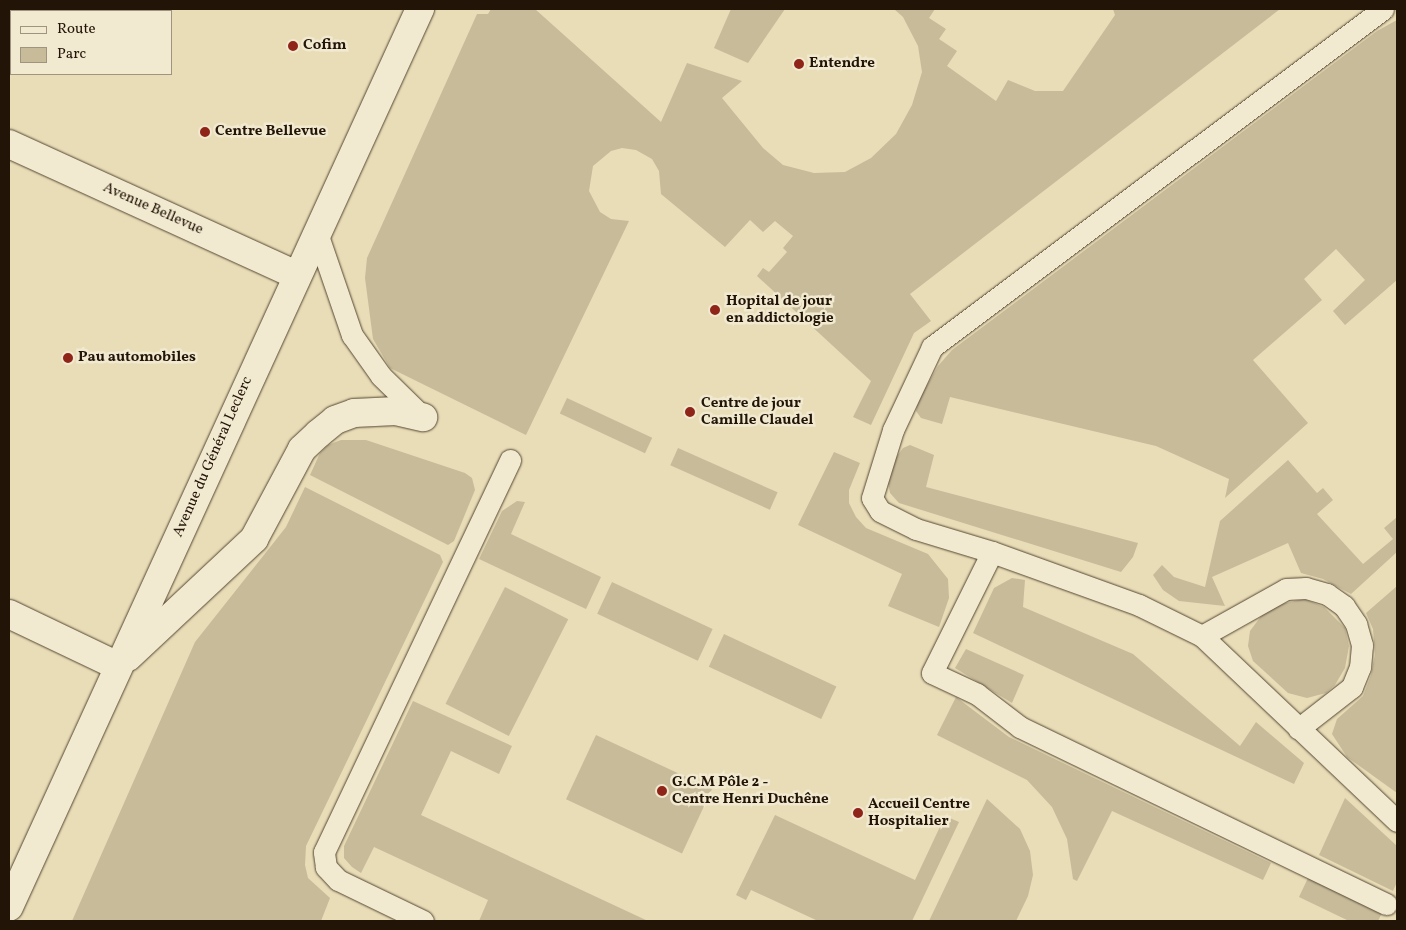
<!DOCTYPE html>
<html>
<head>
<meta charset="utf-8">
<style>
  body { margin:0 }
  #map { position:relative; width:1406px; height:930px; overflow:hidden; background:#e9ddb7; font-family:Vollkorn,serif }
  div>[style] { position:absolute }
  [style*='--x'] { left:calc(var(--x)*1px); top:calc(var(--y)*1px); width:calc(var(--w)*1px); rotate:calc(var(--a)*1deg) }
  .green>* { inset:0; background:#c7bb99; transform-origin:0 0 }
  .roads { filter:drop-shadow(0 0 1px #544632) drop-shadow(0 0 1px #544632) }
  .lane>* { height:21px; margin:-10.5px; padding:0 10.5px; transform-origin:10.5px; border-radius:10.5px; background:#f1e9d0 }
  .street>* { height:28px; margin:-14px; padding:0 14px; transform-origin:14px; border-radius:14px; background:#f1e9d0 }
  .secondary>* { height:28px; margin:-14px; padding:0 14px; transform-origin:14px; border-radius:14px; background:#f1e9d0 }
  .dots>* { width:14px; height:14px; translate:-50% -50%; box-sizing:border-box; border:2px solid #f1e9d0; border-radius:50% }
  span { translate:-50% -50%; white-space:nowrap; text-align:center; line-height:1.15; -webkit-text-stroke:5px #f1e9d0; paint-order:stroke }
  .poi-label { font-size:15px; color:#221406; font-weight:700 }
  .left { translate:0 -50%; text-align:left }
  .street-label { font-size:15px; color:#221406 }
  .frame { position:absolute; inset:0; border:10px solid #221406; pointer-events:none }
  .legend { position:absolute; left:10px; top:10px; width:162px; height:65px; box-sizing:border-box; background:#f1e9d0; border:1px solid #9e947f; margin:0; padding:6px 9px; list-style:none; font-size:15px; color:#221406 }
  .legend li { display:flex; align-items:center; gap:10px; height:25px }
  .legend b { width:25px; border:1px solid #9e947f }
</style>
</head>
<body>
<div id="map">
  <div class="green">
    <i style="clip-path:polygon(491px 9px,535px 9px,661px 122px,687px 63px,742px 81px,722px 98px,763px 148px,783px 165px,814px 173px,845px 172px,871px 158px,896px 134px,912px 105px,922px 72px,918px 46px,903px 17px,894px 9px,935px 9px,929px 18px,946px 29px,939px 39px,957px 51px,947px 66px,996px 101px,1008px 80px,1035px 91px,1063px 91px,1115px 15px,1113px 9px,1280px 9px,910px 294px,931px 321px,914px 333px,871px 425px,853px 417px,871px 381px,757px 276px,763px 268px,769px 272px,787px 252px,783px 248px,793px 236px,775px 221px,763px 232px,750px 220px,725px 247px,661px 194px,659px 171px,652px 159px,636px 150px,622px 148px,611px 151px,593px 166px,589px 191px,600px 212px,611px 219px,629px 221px,526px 435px,390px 368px,373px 339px,365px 278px,367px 258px,477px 14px,488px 14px)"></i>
    <i style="clip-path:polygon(731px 9px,785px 9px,748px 63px,714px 48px)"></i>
    <i style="clip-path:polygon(1397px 20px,1397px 280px,1345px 325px,1333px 311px,1365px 280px,1336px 249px,1304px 279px,1322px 300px,1253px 360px,1308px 423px,1225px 498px,1229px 479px,1156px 446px,950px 397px,942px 424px,921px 418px,916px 411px,918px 401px,938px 366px,952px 350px,1377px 31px)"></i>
    <i style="left:567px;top:398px;width:94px;height:17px;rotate:25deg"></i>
    <i style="clip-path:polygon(341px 440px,366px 440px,465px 473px,472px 478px,475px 490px,454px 541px,448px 545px,310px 475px,320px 453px,328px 445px)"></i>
    <i style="clip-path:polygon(910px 445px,934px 455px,926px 487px,1138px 543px,1133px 557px,1121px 572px,899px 503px,890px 493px,888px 483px,895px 459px,903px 448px)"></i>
    <i style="left:678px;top:448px;width:109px;height:19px;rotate:24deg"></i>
    <i style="clip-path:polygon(834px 452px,860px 463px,849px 490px,849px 503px,856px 517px,866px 528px,928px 554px,948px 579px,949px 598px,939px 627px,888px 606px,902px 574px,798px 525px)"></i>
    <i style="clip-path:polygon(1288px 460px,1317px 493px,1323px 488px,1333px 500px,1317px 514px,1363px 564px,1393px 539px,1384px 528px,1397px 517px,1397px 552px,1351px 594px,1323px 579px,1301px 573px,1288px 543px,1212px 577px,1225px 606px,1179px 601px,1163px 590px,1153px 575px,1162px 565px,1174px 577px,1205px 587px,1220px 521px)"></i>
    <i style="clip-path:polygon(305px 487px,440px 555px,443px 562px,306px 846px,305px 865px,308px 878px,330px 898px,321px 921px,72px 921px,195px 642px,286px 527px)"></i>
    <i style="clip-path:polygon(517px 501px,525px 502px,511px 534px,601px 577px,586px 609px,479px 559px,502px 511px)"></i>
    <i style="clip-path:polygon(1012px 578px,1025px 580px,1023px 607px,1133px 654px,1240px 746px,1256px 722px,1304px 763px,1294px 784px,973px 633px,994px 588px)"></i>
    <i style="left:612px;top:582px;width:111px;height:35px;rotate:25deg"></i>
    <i style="clip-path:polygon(1397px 586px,1397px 793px,1347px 757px,1332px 734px,1337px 719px,1363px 696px,1371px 675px,1375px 654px,1373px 629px,1366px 613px)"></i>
    <i style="left:505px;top:587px;width:71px;height:131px;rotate:27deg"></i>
    <i style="clip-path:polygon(1304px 599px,1324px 607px,1345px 628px,1349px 646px,1345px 668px,1335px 685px,1326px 693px,1307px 698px,1288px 693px,1253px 661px,1248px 646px,1250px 631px,1262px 615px,1281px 604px)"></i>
    <i style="left:724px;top:634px;width:124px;height:36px;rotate:25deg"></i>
    <i style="clip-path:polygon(966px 649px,1024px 675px,1012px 703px,955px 668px)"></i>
    <i style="clip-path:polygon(956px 697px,1009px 737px,1271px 863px,1263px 880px,1112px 811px,1077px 881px,1073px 879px,1067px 839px,1052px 807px,1027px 780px,937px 735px)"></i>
    <i style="clip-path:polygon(413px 701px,512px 746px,499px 774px,451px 751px,421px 815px,648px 921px,479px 921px,488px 900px,374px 847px,361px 873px,352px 867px,344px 858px,344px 846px)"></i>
    <i style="left:596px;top:735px;width:128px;height:71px;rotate:25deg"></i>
    <i style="clip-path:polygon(1345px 798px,1397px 846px,1397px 882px,1393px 891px,1319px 855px)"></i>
    <i style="clip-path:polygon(987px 799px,1020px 829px,1030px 851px,1033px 875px,1028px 896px,1016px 921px,929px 921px)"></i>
    <i style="clip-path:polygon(775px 815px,915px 880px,945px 816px,959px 822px,912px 921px,818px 921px,751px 890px,746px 900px,736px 895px)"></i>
    <i style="clip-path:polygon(1308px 878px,1382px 913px,1378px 921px,1349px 921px,1299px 897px)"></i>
  </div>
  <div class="roads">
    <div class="lane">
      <i style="--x:1383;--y:9;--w:564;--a:143.15"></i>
      <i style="--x:932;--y:347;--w:92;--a:115.2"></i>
      <i style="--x:893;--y:430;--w:71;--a:107.2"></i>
      <i style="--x:872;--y:498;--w:15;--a:58"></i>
      <i style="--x:880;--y:511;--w:40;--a:26.6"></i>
      <i style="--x:916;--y:529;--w:79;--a:16.8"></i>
      <i style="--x:992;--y:552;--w:135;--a:116.4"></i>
      <i style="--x:932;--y:673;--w:50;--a:25"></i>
      <i style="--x:977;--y:694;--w:54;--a:37.5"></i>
      <i style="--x:1020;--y:727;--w:407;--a:25.8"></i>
      <i style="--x:316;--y:230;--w:111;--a:71.1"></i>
      <i style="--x:352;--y:335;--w:50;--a:54.7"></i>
      <i style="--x:381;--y:376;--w:59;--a:44.3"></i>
      <i style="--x:992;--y:552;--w:156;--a:19.8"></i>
      <i style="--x:1139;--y:605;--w:70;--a:26.2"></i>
      <i style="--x:1202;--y:636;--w:269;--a:43.5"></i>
      <i style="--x:1202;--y:636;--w:96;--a:-29.2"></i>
      <i style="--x:1286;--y:589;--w:20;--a:-3"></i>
      <i style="--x:1306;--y:588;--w:22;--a:16"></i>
      <i style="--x:1327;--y:594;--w:21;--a:35"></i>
      <i style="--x:1344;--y:606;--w:22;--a:56"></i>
      <i style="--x:1356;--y:624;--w:22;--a:74"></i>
      <i style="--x:1362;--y:645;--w:22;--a:95"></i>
      <i style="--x:1360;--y:667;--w:22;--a:112"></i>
      <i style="--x:1352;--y:687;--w:68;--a:142.1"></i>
      <i style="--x:423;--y:921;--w:94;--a:-154.2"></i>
      <i style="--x:338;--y:880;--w:18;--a:-133"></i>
      <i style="--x:326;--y:867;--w:15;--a:-98"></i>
      <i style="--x:324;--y:852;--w:434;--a:-64.6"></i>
    </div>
    <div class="street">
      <i style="--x:9;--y:144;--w:315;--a:24.5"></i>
      <i style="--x:9;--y:614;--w:121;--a:25.5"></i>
    </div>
    <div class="secondary">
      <i style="--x:128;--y:657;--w:173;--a:-43.1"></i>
      <i style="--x:254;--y:539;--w:102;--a:-61.9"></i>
      <i style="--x:302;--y:449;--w:22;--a:-43"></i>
      <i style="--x:318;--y:434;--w:22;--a:-39"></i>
      <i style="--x:335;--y:420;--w:20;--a:-20"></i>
      <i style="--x:354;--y:413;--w:42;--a:-2.7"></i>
      <i style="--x:396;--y:411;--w:28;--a:13"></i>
      <i style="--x:9;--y:907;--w:988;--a:-65.41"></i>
    </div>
  </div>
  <div class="dots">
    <i style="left:293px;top:46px;background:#8f2418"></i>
    <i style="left:799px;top:64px;background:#8f2418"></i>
    <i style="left:205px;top:132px;background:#8f2418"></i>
    <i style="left:715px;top:310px;background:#8f2418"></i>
    <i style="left:68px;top:358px;background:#8f2418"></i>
    <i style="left:690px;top:412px;background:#8f2418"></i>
    <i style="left:662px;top:791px;background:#8f2418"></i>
    <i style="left:858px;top:813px;background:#8f2418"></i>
  </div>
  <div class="poi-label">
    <span class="left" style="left:303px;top:46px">Cofim</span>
    <span class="left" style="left:809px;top:64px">Entendre</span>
    <span class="left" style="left:215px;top:132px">Centre Bellevue</span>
    <span class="left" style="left:726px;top:310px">Hopital de jour<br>en addictologie</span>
    <span class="left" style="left:78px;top:358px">Pau automobiles</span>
    <span class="left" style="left:701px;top:412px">Centre de jour<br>Camille Claudel</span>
    <span class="left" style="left:672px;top:791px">G.C.M Pôle 2 -<br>Centre Henri Duchêne</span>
    <span class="left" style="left:868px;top:813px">Accueil Centre<br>Hospitalier</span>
  </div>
  <div class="street-label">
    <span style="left:153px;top:209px;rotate:24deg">Avenue Bellevue</span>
    <span style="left:213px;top:457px;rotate:-66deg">Avenue du Général Leclerc</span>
  </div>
  <div class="frame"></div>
  <ul class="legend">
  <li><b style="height:6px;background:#f1e9d0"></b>Route</li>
  <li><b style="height:14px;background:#c7bb99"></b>Parc</li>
  </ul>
</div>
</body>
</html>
